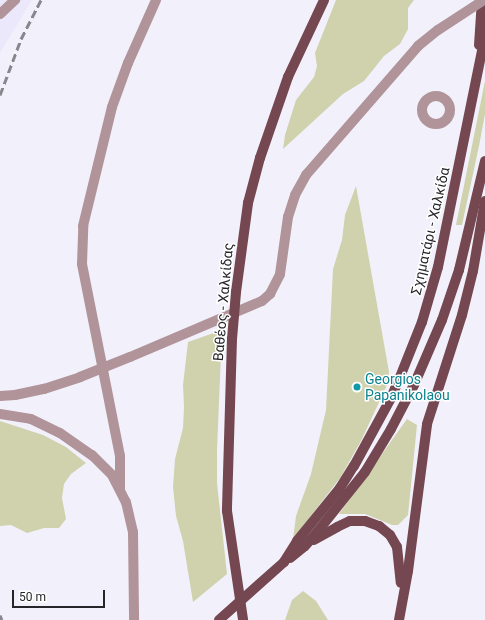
<!DOCTYPE html>
<html>
<head>
<meta charset="utf-8">
<style>
  body { margin:0 }
  #map { position:relative; width:485px; height:620px; overflow:hidden; background:#f2f1fb; font-family:Roboto,sans-serif }
  div>[style] { position:absolute }
  [style*='--x'] { left:calc(var(--x)*1px); top:calc(var(--y)*1px); width:calc(var(--w)*1px); rotate:calc(var(--a)*1deg) }
  .built>* { inset:0; background:#eae8fa }
  .green>* { inset:0; background:#cfd2ac }
  .minor>* { height:10px; margin:-5px; padding:0 5px; transform-origin:5px; border-radius:5px; background:#b09499 }
  .minor>.ring { margin:-5px; padding:0; box-sizing:content-box; background:none; border:10px solid #b09499; border-radius:50% }
  .major>* { height:10px; margin:-5px; padding:0 5px; transform-origin:5px; border-radius:5px; background:#754751 }
  .rail>* { height:3px; margin-top:-1.5px; transform-origin:0; background:repeating-linear-gradient(90deg,#88878e 0 8px,transparent 0 12px) }
  .minor-bridge>* { height:10px; margin:-5px; padding:0 5px; transform-origin:5px; border-radius:5px; background:#b09499 }
  .major-bridge>* { height:10px; margin:-5px; padding:0 5px; transform-origin:5px; border-radius:5px; background:#754751 }
  .dots>* { width:11px; height:11px; translate:-50% -50%; box-sizing:border-box; border:2px solid #fff; border-radius:50% }
  span { translate:-50% -50%; white-space:nowrap; text-align:center; line-height:1.15; -webkit-text-stroke:3px #fff; paint-order:stroke }
  .street-label { font-size:14px; color:#262529 }
  .culture-label { font-size:14px; color:#0d838f }
  .left { translate:0 -50%; text-align:left }
  .scale { position:absolute; left:12px; top:590px; width:93px; height:18px; box-sizing:border-box; border:2px solid #262529; border-top:0; padding-left:5px; font-size:12px; line-height:14px; white-space:nowrap; color:#262529; -webkit-text-stroke:3px #fff; paint-order:stroke }
</style>
</head>
<body>
<div id="map">
  <div class="built">
    <i style="clip-path:polygon(0 0,32px 0,0 53px)"></i>
  </div>
  <div class="green">
    <i style="clip-path:polygon(336px 0,414px 0,408px 8px,408px 29px,400px 44px,384px 56px,364px 81px,343px 94px,283px 149px,285px 135px,296px 100px,314px 77px,317px 66px,315px 53px)"></i>
    <i style="clip-path:polygon(485px 81px,485px 114px,479px 146px,462px 225px,456px 225px)"></i>
    <i style="clip-path:polygon(356px 186px,389px 372px,388px 383px,361px 441px,340px 478px,293px 539px,296px 516px,311px 474px,326px 410px,333px 269px,342px 240px,345px 215px)"></i>
    <i style="clip-path:polygon(222px 330px,217px 450px,217px 483px,227px 574px,193px 602px,183px 541px,176px 516px,173px 487px,175px 459px,183px 428px,184px 407px,183px 385px,188px 342px)"></i>
    <i style="clip-path:polygon(407px 419px,417px 425px,408px 515px,398px 525px,392px 525px,365px 514px,339px 514px)"></i>
    <i style="clip-path:polygon(0 421px,43px 435px,66px 447px,86px 463px,71px 474px,64px 484px,62px 498px,66px 519px,59px 528px,44px 528px,27px 533px,11px 525px,0 526px)"></i>
    <i style="clip-path:polygon(303px 591px,316px 601px,328px 620px,285px 620px,292px 600px)"></i>
  </div>
  <div class="minor">
    <i style="--x:0;--y:14;--w:21;--a:-43"></i>
    <i class="ring" style="left:422px;top:96px;width:18px;height:18px"></i>
    <i style="--x:130;--y:357;--w:143;--a:-23"></i>
    <i style="--x:262;--y:301;--w:11;--a:-41"></i>
    <i style="--x:270;--y:294;--w:22;--a:-63"></i>
    <i style="--x:280;--y:274;--w:58;--a:-82"></i>
    <i style="--x:288;--y:217;--w:23;--a:-72"></i>
    <i style="--x:295;--y:195;--w:23;--a:-61"></i>
    <i style="--x:306;--y:175;--w:171;--a:-49"></i>
    <i style="--x:418;--y:46;--w:26;--a:-39"></i>
    <i style="--x:0;--y:396;--w:15;--a:-4"></i>
    <i style="--x:15;--y:395;--w:30;--a:-12"></i>
    <i style="--x:44;--y:389;--w:38;--a:-18"></i>
    <i style="--x:0;--y:414;--w:31;--a:9"></i>
    <i style="--x:31;--y:419;--w:32;--a:26"></i>
    <i style="--x:60;--y:433;--w:39;--a:35"></i>
    <i style="--x:92;--y:455;--w:28;--a:45"></i>
    <i style="--x:112;--y:475;--w:30;--a:63"></i>
    <i style="--x:126;--y:502;--w:31;--a:77"></i>
    <i style="--x:133;--y:532;--w:88;--a:89.3"></i>
    <i style="--x:120;--y:488;--w:32;--a:-90"></i>
    <i style="--x:120;--y:456;--w:196;--a:-101.2"></i>
    <i style="--x:82;--y:264;--w:38;--a:-88"></i>
    <i style="--x:83;--y:226;--w:122;--a:-76.3"></i>
    <i style="--x:112;--y:107;--w:47;--a:-70"></i>
    <i style="--x:128;--y:63;--w:69;--a:-66"></i>
  </div>
  <div class="major">
    <i style="--x:479;--y:45;--w:45;--a:-86.2"></i>
    <i style="--x:236;--y:292;--w:90;--a:-82.3"></i>
    <i style="--x:248;--y:203;--w:47;--a:-75.1"></i>
    <i style="--x:260;--y:158;--w:86;--a:-70.9"></i>
    <i style="--x:288;--y:77;--w:85;--a:-64.9"></i>
    <i style="--x:232;--y:339;--w:172;--a:91.7"></i>
    <i style="--x:227;--y:511;--w:110;--a:81.6"></i>
    <i style="--x:314;--y:540;--w:26;--a:-29"></i>
    <i style="--x:337;--y:527;--w:14;--a:-25"></i>
    <i style="--x:350;--y:521;--w:15;--a:0"></i>
    <i style="--x:365;--y:521;--w:15;--a:20"></i>
    <i style="--x:379;--y:526;--w:14;--a:39"></i>
    <i style="--x:390;--y:535;--w:14;--a:60"></i>
    <i style="--x:397;--y:547;--w:36;--a:84"></i>
    <i style="--x:290;--y:558;--w:19;--a:-39"></i>
    <i style="--x:305;--y:546;--w:20;--a:-49"></i>
    <i style="--x:318;--y:531;--w:75;--a:-51.5"></i>
    <i style="--x:365;--y:472;--w:50;--a:-58.8"></i>
    <i style="--x:391;--y:429;--w:50;--a:-62.4"></i>
    <i style="--x:414;--y:385;--w:71;--a:-66.7"></i>
    <i style="--x:442;--y:320;--w:53;--a:-71.2"></i>
    <i style="--x:459;--y:270;--w:112;--a:-76.6"></i>
    <i style="--x:284;--y:562;--w:25;--a:-58"></i>
    <i style="--x:297;--y:541;--w:68;--a:-50.9"></i>
    <i style="--x:340;--y:488;--w:26;--a:-58"></i>
    <i style="--x:354;--y:466;--w:77;--a:-61.4"></i>
    <i style="--x:391;--y:398;--w:23;--a:-67"></i>
    <i style="--x:400;--y:377;--w:59;--a:-68.2"></i>
    <i style="--x:422;--y:322;--w:57;--a:-73.8"></i>
    <i style="--x:438;--y:267;--w:236;--a:-78.5"></i>
    <i style="--x:399;--y:620;--w:50;--a:-79.6"></i>
    <i style="--x:408;--y:571;--w:148;--a:-82.6"></i>
    <i style="--x:427;--y:424;--w:114;--a:-72.2"></i>
    <i style="--x:462;--y:315;--w:45;--a:-76"></i>
    <i style="--x:473;--y:271;--w:71;--a:-80.3"></i>
  </div>
  <div class="rail">
    <i style="--x:0;--y:95;--w:60;--a:-69.4"></i>
    <i style="--x:21;--y:39;--w:44;--a:-62.9"></i>
    <i style="--x:0;--y:615;--w:5;--a:68"></i>
  </div>
  <div class="minor-bridge">
    <i style="--x:438;--y:30;--w:55;--a:-33.1"></i>
    <i style="--x:80;--y:377;--w:54;--a:-21.8"></i>
  </div>
  <div class="major-bridge">
    <i style="--x:232;--y:339;--w:47;--a:-85.1"></i>
    <i style="--x:219;--y:620;--w:87;--a:-41.7"></i>
  </div>
  <div class="dots">
    <i style="left:357px;top:387px;background:#0f9aa8"></i>
  </div>
  <div class="street-label">
    <span style="left:430px;top:231px;rotate:-77deg">Σχηματάρι - Χαλκίδα</span>
    <span style="left:223px;top:302px;rotate:-85deg">Βαθέος - Χαλκίδας</span>
  </div>
  <div class="culture-label">
    <span class="left" style="left:365px;top:387px">Georgios<br>Papanikolaou</span>
  </div>
  <div class="scale">50 m</div>
</div>
</body>
</html>
